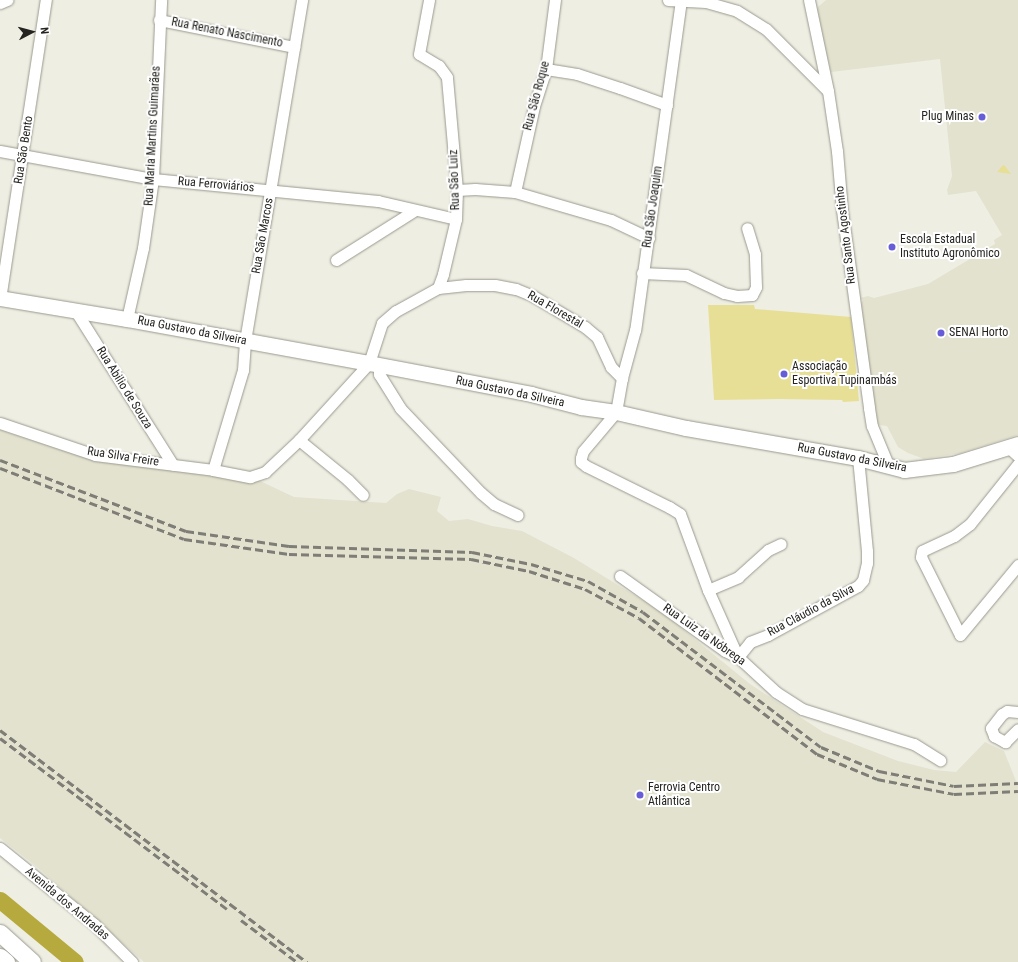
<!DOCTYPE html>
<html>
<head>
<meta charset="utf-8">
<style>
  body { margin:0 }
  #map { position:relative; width:1018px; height:962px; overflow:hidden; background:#efeee3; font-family:"Roboto Condensed",sans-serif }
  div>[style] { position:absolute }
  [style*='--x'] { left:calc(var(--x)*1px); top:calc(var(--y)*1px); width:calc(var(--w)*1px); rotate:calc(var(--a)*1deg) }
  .built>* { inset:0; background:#e3e2cf }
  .green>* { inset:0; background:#e7df96 }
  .river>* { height:17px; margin:-8.5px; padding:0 8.5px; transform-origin:8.5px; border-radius:8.5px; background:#b6a93d }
  .roads { filter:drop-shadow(0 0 1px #9a998e) drop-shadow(0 0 1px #9a998e) }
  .street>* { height:11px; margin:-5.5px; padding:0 5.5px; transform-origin:5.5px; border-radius:5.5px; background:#fff }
  .secondary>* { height:15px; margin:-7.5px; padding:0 7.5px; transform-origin:7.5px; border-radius:7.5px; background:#fff }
  .primary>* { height:17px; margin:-8.5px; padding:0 8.5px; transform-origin:8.5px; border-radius:8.5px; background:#fff }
  .rail>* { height:3px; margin-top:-1.5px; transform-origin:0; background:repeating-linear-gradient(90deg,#7e7d76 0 8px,transparent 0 12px) }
  .dots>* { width:11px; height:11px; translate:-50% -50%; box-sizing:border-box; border:2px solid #fff; border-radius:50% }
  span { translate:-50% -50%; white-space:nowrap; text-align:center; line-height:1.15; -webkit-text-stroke:4px #fff; paint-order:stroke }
  .street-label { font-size:12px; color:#252420 }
  .poi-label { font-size:12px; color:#252420 }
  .right { translate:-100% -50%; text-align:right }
  .left { translate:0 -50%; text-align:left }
  .north { position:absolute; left:12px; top:12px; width:40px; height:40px; -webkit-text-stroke:3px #fff; paint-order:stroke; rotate:84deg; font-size:11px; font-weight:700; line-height:16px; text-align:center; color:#252420 }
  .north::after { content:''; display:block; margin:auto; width:14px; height:18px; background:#252420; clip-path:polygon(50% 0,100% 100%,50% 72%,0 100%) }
</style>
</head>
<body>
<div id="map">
  <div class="built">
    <i style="clip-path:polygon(826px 0,1018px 0,1018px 435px,961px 453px,924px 459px,908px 453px,898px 447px,887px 426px,879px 425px,875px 420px,861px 304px,863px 300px,860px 298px,868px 296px,874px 298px,928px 284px,995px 244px,994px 240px,1002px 235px,976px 191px,948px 195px,947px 190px,952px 176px,940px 59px,831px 72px,816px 12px,818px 7px)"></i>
    <i style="clip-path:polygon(0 430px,77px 455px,260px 481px,294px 497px,386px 503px,397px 494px,409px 489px,441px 497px,437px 511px,449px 521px,468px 519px,492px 526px,522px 531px,574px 558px,652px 606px,675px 623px,750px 684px,823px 732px,898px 761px,934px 770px,956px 772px,985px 742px,1004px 751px,1016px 781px,1018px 782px,1018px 962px,144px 962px,37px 867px,0 838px)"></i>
  </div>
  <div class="green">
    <i style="clip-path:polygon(1003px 165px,1005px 166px,1011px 174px,997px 172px)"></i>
    <i style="clip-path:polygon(708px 305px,754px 305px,755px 309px,851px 317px,859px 401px,843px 402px,842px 400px,779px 399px,714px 400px)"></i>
  </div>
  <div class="river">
    <i style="--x:0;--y:900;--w:97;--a:39.6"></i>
  </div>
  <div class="roads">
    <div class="street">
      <i style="--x:668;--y:0;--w:38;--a:3"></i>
      <i style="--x:706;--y:2;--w:32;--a:16"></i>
      <i style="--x:737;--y:11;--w:34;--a:32"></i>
      <i style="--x:766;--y:29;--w:86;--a:45"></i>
      <i style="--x:681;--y:0;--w:333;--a:97.9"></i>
      <i style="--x:635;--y:330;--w:50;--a:105.2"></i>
      <i style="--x:622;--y:378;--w:35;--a:100"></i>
      <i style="--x:616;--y:412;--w:51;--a:130.2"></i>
      <i style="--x:583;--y:451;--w:7;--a:106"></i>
      <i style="--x:581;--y:458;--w:4;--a:90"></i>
      <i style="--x:581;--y:462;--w:6;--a:39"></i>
      <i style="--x:586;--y:466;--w:93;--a:26.3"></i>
      <i style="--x:669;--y:507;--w:13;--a:32"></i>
      <i style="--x:680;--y:514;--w:81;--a:69.8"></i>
      <i style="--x:708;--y:590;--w:73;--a:65.9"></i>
      <i style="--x:809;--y:0;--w:93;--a:78.2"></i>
      <i style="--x:828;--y:91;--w:61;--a:81.5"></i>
      <i style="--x:837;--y:151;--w:59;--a:85.2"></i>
      <i style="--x:842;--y:210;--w:200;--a:82.2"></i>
      <i style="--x:869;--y:408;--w:18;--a:81"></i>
      <i style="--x:872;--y:426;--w:44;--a:67.5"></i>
      <i style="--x:0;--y:3;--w:8;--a:-23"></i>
      <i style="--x:159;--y:20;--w:138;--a:11.3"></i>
      <i style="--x:546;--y:69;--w:31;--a:9"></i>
      <i style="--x:577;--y:74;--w:45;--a:18"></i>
      <i style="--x:620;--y:88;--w:50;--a:19.9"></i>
      <i style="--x:0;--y:151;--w:156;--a:10.4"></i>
      <i style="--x:153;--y:179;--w:226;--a:5.6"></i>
      <i style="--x:378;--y:201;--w:80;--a:13"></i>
      <i style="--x:457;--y:190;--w:18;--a:-3"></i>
      <i style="--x:475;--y:189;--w:40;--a:4.3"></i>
      <i style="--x:515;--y:192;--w:100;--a:16.3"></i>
      <i style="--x:611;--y:220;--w:42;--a:25.3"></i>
      <i style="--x:515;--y:192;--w:88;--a:-77.5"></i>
      <i style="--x:534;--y:106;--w:39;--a:-72"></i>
      <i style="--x:546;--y:69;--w:70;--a:-82.6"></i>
      <i style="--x:336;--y:260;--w:93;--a:-32.3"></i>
      <i style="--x:642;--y:273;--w:44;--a:2.6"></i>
      <i style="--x:686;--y:275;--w:42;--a:25.3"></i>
      <i style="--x:724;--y:293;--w:13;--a:13"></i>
      <i style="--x:737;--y:296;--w:15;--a:-4"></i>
      <i style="--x:752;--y:295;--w:9;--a:-63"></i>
      <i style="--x:756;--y:287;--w:33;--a:-92"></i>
      <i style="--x:755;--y:254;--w:27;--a:-107"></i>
      <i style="--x:438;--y:288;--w:28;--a:-6"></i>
      <i style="--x:466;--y:285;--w:29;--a:0"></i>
      <i style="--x:495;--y:285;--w:21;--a:11"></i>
      <i style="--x:516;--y:289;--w:18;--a:22"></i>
      <i style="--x:533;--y:296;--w:61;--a:30.8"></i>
      <i style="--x:585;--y:327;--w:16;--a:40"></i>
      <i style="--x:597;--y:337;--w:33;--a:65"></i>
      <i style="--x:611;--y:367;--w:16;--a:45"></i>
      <i style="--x:0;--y:299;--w:303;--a:-81.3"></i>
      <i style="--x:75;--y:310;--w:183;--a:57.7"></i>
      <i style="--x:127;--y:319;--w:73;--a:-77.3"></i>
      <i style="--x:143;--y:248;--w:70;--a:-81.8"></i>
      <i style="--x:153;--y:179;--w:179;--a:-87.4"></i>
      <i style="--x:379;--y:366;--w:8;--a:90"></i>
      <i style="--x:379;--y:374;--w:40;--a:58"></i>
      <i style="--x:400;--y:408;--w:117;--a:46.4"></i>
      <i style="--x:481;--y:493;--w:17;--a:40"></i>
      <i style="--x:494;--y:504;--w:26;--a:25"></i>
      <i style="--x:0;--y:423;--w:100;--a:18.6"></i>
      <i style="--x:95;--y:455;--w:119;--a:7.2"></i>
      <i style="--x:213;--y:470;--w:38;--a:11"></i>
      <i style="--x:250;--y:477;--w:16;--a:-18"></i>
      <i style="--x:265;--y:472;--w:47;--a:-43.3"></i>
      <i style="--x:299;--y:440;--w:104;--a:-47.7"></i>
      <i style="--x:369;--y:363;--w:42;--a:-72"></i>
      <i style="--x:382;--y:323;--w:18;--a:-41"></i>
      <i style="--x:396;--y:311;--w:48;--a:-28.7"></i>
      <i style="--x:438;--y:288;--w:15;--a:-70"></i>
      <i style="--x:443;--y:274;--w:57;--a:-76.7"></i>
      <i style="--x:456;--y:219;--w:29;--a:-88"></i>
      <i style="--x:457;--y:190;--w:113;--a:-95.1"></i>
      <i style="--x:447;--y:77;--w:14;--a:-126"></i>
      <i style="--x:439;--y:66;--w:23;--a:-149"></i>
      <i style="--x:419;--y:54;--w:55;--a:-79.5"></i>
      <i style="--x:299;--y:440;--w:63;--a:39.2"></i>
      <i style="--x:348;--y:480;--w:21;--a:45"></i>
      <i style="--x:1008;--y:447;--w:13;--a:42"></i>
      <i style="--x:1018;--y:464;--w:77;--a:128.7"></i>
      <i style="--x:970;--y:524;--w:20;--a:143"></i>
      <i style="--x:954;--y:536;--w:35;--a:155"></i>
      <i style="--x:922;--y:551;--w:6;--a:99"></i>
      <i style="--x:921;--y:557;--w:87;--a:63.4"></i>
      <i style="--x:960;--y:635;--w:91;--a:-50.4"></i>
      <i style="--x:213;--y:470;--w:104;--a:-73.3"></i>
      <i style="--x:243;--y:370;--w:29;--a:-86"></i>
      <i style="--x:245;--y:341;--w:346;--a:-80.5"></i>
      <i style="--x:620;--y:576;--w:129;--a:35.5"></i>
      <i style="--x:725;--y:651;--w:14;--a:25"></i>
      <i style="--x:738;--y:657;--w:52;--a:42.6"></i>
      <i style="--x:776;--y:692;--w:31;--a:33"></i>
      <i style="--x:802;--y:709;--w:117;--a:17.4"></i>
      <i style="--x:914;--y:744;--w:31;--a:32"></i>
      <i style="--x:708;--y:590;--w:33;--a:-23"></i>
      <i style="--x:738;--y:577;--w:40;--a:-42"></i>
      <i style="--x:768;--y:550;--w:14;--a:-25"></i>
      <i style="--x:738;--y:657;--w:19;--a:-51"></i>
      <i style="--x:750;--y:642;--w:19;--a:-21"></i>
      <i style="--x:768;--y:635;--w:102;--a:-28.6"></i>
      <i style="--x:858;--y:586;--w:8;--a:-50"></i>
      <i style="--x:863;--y:580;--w:17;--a:-77"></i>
      <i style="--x:867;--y:563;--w:12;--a:-90"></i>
      <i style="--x:867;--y:551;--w:93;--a:-95.5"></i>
      <i style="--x:1018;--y:712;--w:11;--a:-175"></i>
      <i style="--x:1007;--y:711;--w:6;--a:149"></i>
      <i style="--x:1002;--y:714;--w:18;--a:128"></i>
      <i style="--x:991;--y:728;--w:9;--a:69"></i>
      <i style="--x:994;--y:736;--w:13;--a:29"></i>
      <i style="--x:1005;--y:742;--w:18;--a:-45"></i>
      <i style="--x:0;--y:848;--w:121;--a:39"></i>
      <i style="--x:94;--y:924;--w:54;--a:45"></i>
    </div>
    <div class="secondary">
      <i style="--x:0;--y:298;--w:129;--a:9.4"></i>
      <i style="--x:127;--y:319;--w:246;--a:10.3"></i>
      <i style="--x:369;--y:363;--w:165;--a:10.8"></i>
      <i style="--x:531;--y:394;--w:52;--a:14.6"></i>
      <i style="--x:581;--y:407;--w:35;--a:8"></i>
      <i style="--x:616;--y:412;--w:72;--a:12.9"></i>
      <i style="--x:686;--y:428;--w:175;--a:9.9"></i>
      <i style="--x:858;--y:458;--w:48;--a:14.6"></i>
      <i style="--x:904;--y:470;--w:49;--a:-7"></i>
      <i style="--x:953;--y:464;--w:68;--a:-17.1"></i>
    </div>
    <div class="primary">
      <i style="--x:0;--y:933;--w:43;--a:42.2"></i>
      <i style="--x:0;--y:957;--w:8;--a:40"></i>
    </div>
  </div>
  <div class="rail">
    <i style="--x:0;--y:460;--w:199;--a:20.9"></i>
    <i style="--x:186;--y:531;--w:104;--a:8.3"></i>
    <i style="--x:289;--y:546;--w:183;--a:1.9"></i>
    <i style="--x:472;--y:552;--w:60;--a:11.5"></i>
    <i style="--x:531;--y:564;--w:59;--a:16.6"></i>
    <i style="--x:588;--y:581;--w:63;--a:29.4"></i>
    <i style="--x:643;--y:612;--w:223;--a:37.2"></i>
    <i style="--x:821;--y:747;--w:63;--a:22.5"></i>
    <i style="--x:879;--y:771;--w:76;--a:11.3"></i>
    <i style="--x:954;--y:786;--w:64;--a:-2.7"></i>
    <i style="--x:0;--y:468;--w:197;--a:21.1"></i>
    <i style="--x:184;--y:539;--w:106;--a:8.1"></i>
    <i style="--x:289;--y:554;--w:182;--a:1.6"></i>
    <i style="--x:471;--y:559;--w:59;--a:11.7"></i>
    <i style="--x:529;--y:571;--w:59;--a:17.8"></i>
    <i style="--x:585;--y:589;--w:61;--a:28.2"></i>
    <i style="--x:639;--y:618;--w:224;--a:37.4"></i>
    <i style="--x:817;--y:754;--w:65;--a:22.6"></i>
    <i style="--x:877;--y:779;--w:78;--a:11"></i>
    <i style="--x:954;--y:794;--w:64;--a:-2.7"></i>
    <i style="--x:0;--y:730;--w:385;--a:37.1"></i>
    <i style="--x:0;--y:738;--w:284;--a:37"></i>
    <i style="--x:241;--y:920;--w:70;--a:36.9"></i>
  </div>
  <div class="dots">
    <i style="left:982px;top:117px;background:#675dd7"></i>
    <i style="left:892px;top:247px;background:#675dd7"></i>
    <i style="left:941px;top:333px;background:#675dd7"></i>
    <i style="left:784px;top:374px;background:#675dd7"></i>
    <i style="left:640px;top:795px;background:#675dd7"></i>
  </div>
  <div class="street-label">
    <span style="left:227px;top:33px;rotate:11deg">Rua Renato Nascimento</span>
    <span style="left:537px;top:96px;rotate:-75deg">Rua São Roque</span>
    <span style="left:153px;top:136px;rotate:-87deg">Rua Maria Martins Guimarães</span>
    <span style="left:24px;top:150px;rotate:-81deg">Rua São Bento</span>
    <span style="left:455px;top:180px;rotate:-92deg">Rua São Luiz</span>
    <span style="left:216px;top:185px;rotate:5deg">Rua Ferroviários</span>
    <span style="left:653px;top:207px;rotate:-82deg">Rua São Joaquim</span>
    <span style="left:846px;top:235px;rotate:-97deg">Rua Santo Agostinho</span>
    <span style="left:263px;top:236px;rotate:-80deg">Rua São Marcos</span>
    <span style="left:555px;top:310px;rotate:30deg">Rua Florestal</span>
    <span style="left:192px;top:331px;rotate:11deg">Rua Gustavo da Silveira</span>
    <span style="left:124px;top:388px;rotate:58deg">Rua Abilio de Souza</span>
    <span style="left:510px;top:392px;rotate:12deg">Rua Gustavo da Silveira</span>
    <span style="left:123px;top:457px;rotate:9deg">Rua Silva Freire</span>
    <span style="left:852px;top:458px;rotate:11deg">Rua Gustavo da Silveira</span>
    <span style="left:811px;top:611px;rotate:-28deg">Rua Cláudio da Silva</span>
    <span style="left:704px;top:635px;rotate:35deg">Rua Luiz da Nóbrega</span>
    <span style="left:67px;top:904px;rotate:40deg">Avenida dos Andradas</span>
  </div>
  <div class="poi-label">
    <span class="right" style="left:974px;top:117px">Plug Minas</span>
    <span class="left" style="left:900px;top:247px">Escola Estadual<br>Instituto Agronômico</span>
    <span class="left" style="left:949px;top:333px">SENAI Horto</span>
    <span class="left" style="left:792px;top:374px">Associação<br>Esportiva Tupinambás</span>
    <span class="left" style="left:648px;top:795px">Ferrovia Centro<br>Atlântica</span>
  </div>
  <div class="north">N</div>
</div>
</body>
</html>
